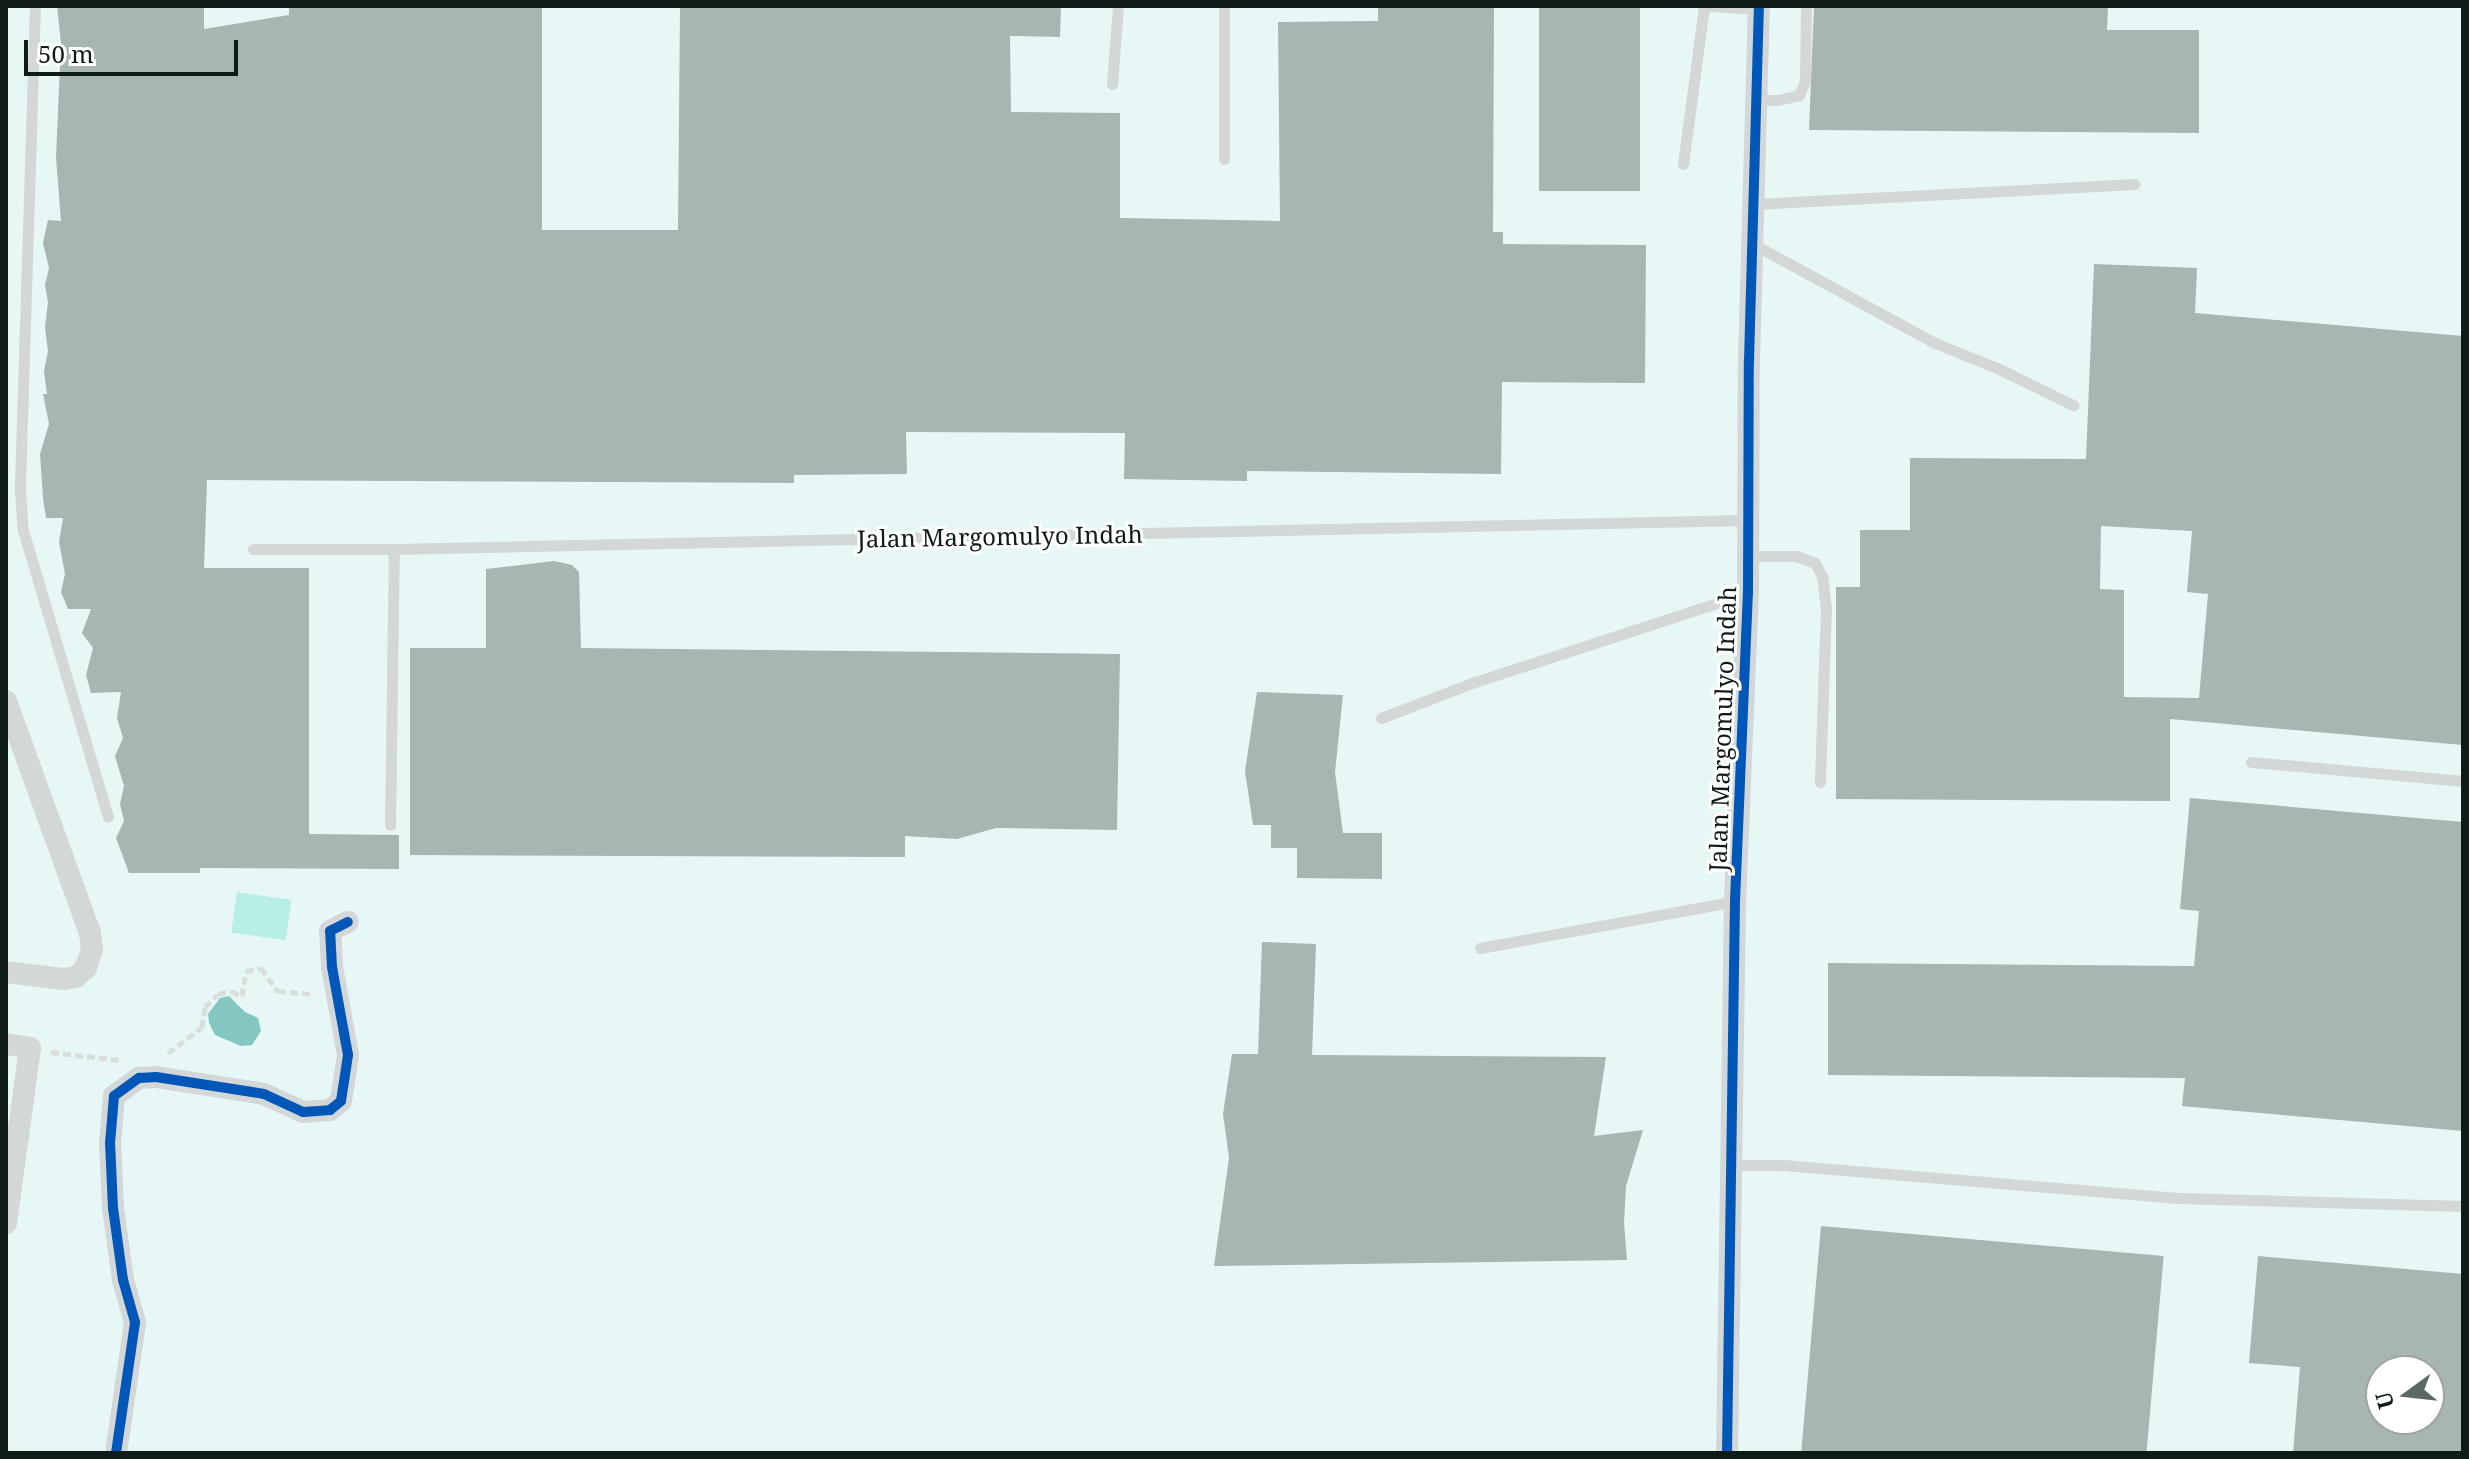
<!DOCTYPE html>
<html>
<head>
<meta charset="utf-8">
<style>
  body { margin:0 }
  #map { position:relative; width:2469px; height:1459px; overflow:hidden; background:#e6f7f5; font-family:"Noto Serif",serif }
  div>[style] { position:absolute }
  [style*='--x'] { left:calc(var(--x)*1px); top:calc(var(--y)*1px); width:calc(var(--w)*1px); rotate:calc(var(--a)*1deg) }
  .green>* { inset:0; background:#b7efe8; transform-origin:0 0 }
  .water>* { inset:0; background:#84c7c0 }
  .building>* { inset:0; background:#a7b5b3; transform-origin:0 0 }
  .path>* { height:5px; margin-top:-2.5px; transform-origin:0; background:repeating-linear-gradient(90deg,#d8dedc 0 8px,transparent 0 12px) }
  .lane>* { height:11px; margin:-5.5px; padding:0 5.5px; transform-origin:5.5px; border-radius:5.5px; background:#d3d7d7 }
  .street>* { height:22px; margin:-11px; padding:0 11px; transform-origin:11px; border-radius:11px; background:#d3d7d7 }
  .cycleway>* { height:10px; margin:-5px; padding:0 5px; transform-origin:5px; border-radius:5px; background:#0057b8 }
  span { translate:-50% -50%; white-space:nowrap; text-align:center; line-height:1.15; -webkit-text-stroke:6px #fff; paint-order:stroke }
  .street-label { font-size:24px; color:#0f1b19 }
  .frame { position:absolute; inset:0; border:8px solid #0f1b19; pointer-events:none }
  .north { position:absolute; left:2365px; top:1355px; width:80px; height:80px; box-sizing:border-box; background:#fff; border:2px solid #9fa4a3; border-radius:50%; rotate:255deg; font-size:22px; font-weight:700; line-height:32px; text-align:center; color:#0f1b19 }
  .north::after { content:''; display:block; margin:auto; width:28px; height:36px; background:#5a6866; clip-path:polygon(50% 0,100% 100%,50% 72%,0 100%) }
  .scale { position:absolute; left:24px; top:40px; width:214px; height:36px; box-sizing:border-box; border:4px solid #0f1b19; border-top:0; padding-left:10px; font-size:24px; line-height:28px; white-space:nowrap; color:#0f1b19; -webkit-text-stroke:6px #fff; paint-order:stroke }
</style>
</head>
<body>
<div id="map">
  <div class="green">
    <i style="left:237px;top:892px;width:55px;height:41px;rotate:8deg"></i>
  </div>
  <div class="water">
    <i style="clip-path:polygon(229px 996px,245px 1012px,258px 1018px,261px 1031px,252px 1045px,241px 1046px,215px 1035px,209px 1023px,208px 1014px,220px 998px)"></i>
  </div>
  <div class="building">
    <i style="clip-path:polygon(57px 6px,204px 6px,204px 29px,289px 15px,289px 6px,542px 6px,542px 230px,678px 230px,680px 6px,1061px 6px,1060px 37px,1010px 36px,1011px 112px,1120px 113px,1120px 218px,1280px 221px,1278px 22px,1378px 21px,1378px 6px,1494px 6px,1493px 232px,1503px 232px,1503px 244px,1646px 245px,1645px 383px,1502px 382px,1501px 474px,1247px 471px,1247px 481px,1124px 479px,1125px 433px,906px 432px,907px 474px,794px 475px,794px 483px,207px 480px,204px 568px,309px 568px,309px 834px,399px 835px,399px 869px,200px 868px,200px 873px,129px 873px,116px 838px,124px 821px,120px 804px,124px 786px,115px 756px,123px 738px,117px 718px,121px 692px,91px 693px,86px 675px,93px 648px,82px 633px,91px 609px,68px 609px,61px 592px,65px 574px,59px 542px,63px 518px,46px 518px,43px 498px,40px 454px,49px 424px,43px 394px,47px 394px,44px 371px,48px 351px,45px 328px,48px 302px,45px 285px,49px 268px,43px 243px,48px 220px,61px 221px,56px 157px,61px 43px)"></i>
    <i style="clip-path:polygon(1814px 6px,2108px 6px,2107px 30px,2199px 30px,2199px 133px,1809px 130px)"></i>
    <i style="left:1539px;top:7px;width:101px;height:184px"></i>
    <i style="clip-path:polygon(evenodd,2094px 264px,2197px 268px,2195px 313px,2463px 336px,2463px 745px,2170px 719px,2170px 801px,1836px 799px,1836px 587px,1860px 587px,1860px 530px,1910px 530px,1910px 458px,2086px 459px,2094px 264px,2101px 526px,2192px 531px,2187px 592px,2208px 594px,2199px 698px,2124px 697px,2124px 590px,2100px 589px,2101px 526px)"></i>
    <i style="clip-path:polygon(554px 561px,572px 565px,579px 572px,581px 648px,1120px 654px,1117px 830px,996px 828px,957px 839px,905px 836px,905px 857px,410px 855px,410px 648px,486px 648px,486px 569px)"></i>
    <i style="clip-path:polygon(1257px 692px,1343px 695px,1335px 772px,1343px 833px,1382px 833px,1382px 879px,1297px 878px,1297px 848px,1271px 848px,1271px 825px,1253px 825px,1245px 771px)"></i>
    <i style="clip-path:polygon(2190px 798px,2463px 822px,2463px 1131px,2182px 1106px,2185px 1078px,1828px 1075px,1828px 963px,2194px 966px,2199px 911px,2180px 909px)"></i>
    <i style="clip-path:polygon(1262px 942px,1316px 944px,1312px 1055px,1606px 1057px,1594px 1136px,1643px 1130px,1626px 1186px,1624px 1223px,1627px 1260px,1214px 1266px,1229px 1158px,1223px 1114px,1232px 1054px,1258px 1054px)"></i>
    <i style="left:1821px;top:1226px;width:344px;height:228px;rotate:5deg"></i>
    <i style="clip-path:polygon(evenodd,2258px 1256px,2463px 1274px,2463px 1453px,2293px 1453px,2300px 1367px,2249px 1363px,2258px 1256px,2381px 1371px,2429px 1371px,2429px 1419px,2381px 1419px,2381px 1371px)"></i>
  </div>
  <div class="path">
    <i style="--x:51;--y:1052;--w:70;--a:6.5"></i>
    <i style="--x:168;--y:1053;--w:43;--a:-37.4"></i>
    <i style="--x:202;--y:1027;--w:20;--a:-81"></i>
    <i style="--x:205;--y:1007;--w:18;--a:-45"></i>
    <i style="--x:218;--y:994;--w:13;--a:-13"></i>
    <i style="--x:231;--y:991;--w:12;--a:24"></i>
    <i style="--x:242;--y:996;--w:25;--a:-81"></i>
    <i style="--x:246;--y:971;--w:15;--a:-11"></i>
    <i style="--x:261;--y:968;--w:29;--a:54"></i>
    <i style="--x:278;--y:991;--w:33;--a:5"></i>
  </div>
  <div class="lane">
    <i style="--x:35;--y:6;--w:485;--a:91.8"></i>
    <i style="--x:20;--y:491;--w:39;--a:86"></i>
    <i style="--x:23;--y:530;--w:299;--a:73.5"></i>
    <i style="--x:1224;--y:6;--w:153;--a:90"></i>
    <i style="--x:1709;--y:6;--w:50;--a:3.4"></i>
    <i style="--x:1112;--y:84;--w:78;--a:-85.6"></i>
    <i style="--x:1757;--y:100;--w:21;--a:0"></i>
    <i style="--x:1778;--y:100;--w:22;--a:-13"></i>
    <i style="--x:1799;--y:95;--w:15;--a:-67"></i>
    <i style="--x:1805;--y:81;--w:75;--a:-89.2"></i>
    <i style="--x:1683;--y:164;--w:159;--a:-82.4"></i>
    <i style="--x:1755;--y:204;--w:380;--a:-3"></i>
    <i style="--x:1755;--y:245;--w:205;--a:28.6"></i>
    <i style="--x:1935;--y:343;--w:67;--a:22"></i>
    <i style="--x:1997;--y:368;--w:85;--a:26"></i>
    <i style="--x:253;--y:549;--w:141;--a:0"></i>
    <i style="--x:394;--y:549;--w:1353;--a:-1.23"></i>
    <i style="--x:1748;--y:556;--w:48;--a:0"></i>
    <i style="--x:1796;--y:556;--w:20;--a:20"></i>
    <i style="--x:1815;--y:563;--w:15;--a:62"></i>
    <i style="--x:1822;--y:576;--w:31;--a:83"></i>
    <i style="--x:1826;--y:607;--w:175;--a:92"></i>
    <i style="--x:1381;--y:718;--w:97;--a:-21"></i>
    <i style="--x:1472;--y:683;--w:290;--a:-18.1"></i>
    <i style="--x:2251;--y:762;--w:213;--a:5.1"></i>
    <i style="--x:390;--y:825;--w:276;--a:-89.2"></i>
    <i style="--x:1480;--y:948;--w:259;--a:-10.4"></i>
    <i style="--x:1732;--y:1165;--w:52;--a:0"></i>
    <i style="--x:1784;--y:1165;--w:395;--a:4.8"></i>
    <i style="--x:2178;--y:1198;--w:285;--a:1.6"></i>
  </div>
  <div class="street">
    <i style="--x:6;--y:701;--w:247;--a:70.1"></i>
    <i style="--x:90;--y:933;--w:16;--a:83"></i>
    <i style="--x:92;--y:949;--w:20;--a:108"></i>
    <i style="--x:86;--y:968;--w:13;--a:138"></i>
    <i style="--x:76;--y:977;--w:13;--a:171"></i>
    <i style="--x:63;--y:979;--w:57;--a:-173"></i>
    <i style="--x:6;--y:1044;--w:24;--a:9"></i>
    <i style="--x:30;--y:1048;--w:177;--a:97.8"></i>
    <i style="--x:116;--y:1453;--w:132;--a:-81.7"></i>
    <i style="--x:135;--y:1322;--w:44;--a:-105.9"></i>
    <i style="--x:123;--y:1280;--w:73;--a:-97.9"></i>
    <i style="--x:113;--y:1208;--w:65;--a:-92.6"></i>
    <i style="--x:110;--y:1143;--w:47;--a:-85.1"></i>
    <i style="--x:114;--y:1096;--w:31;--a:-36"></i>
    <i style="--x:139;--y:1078;--w:17;--a:-3"></i>
    <i style="--x:156;--y:1077;--w:109;--a:8.9"></i>
    <i style="--x:264;--y:1094;--w:43;--a:24.8"></i>
    <i style="--x:303;--y:1112;--w:27;--a:-4"></i>
    <i style="--x:330;--y:1110;--w:14;--a:-39"></i>
    <i style="--x:341;--y:1101;--w:47;--a:-81.3"></i>
    <i style="--x:348;--y:1055;--w:89;--a:-100.3"></i>
    <i style="--x:332;--y:967;--w:36;--a:-93"></i>
    <i style="--x:330;--y:931;--w:20;--a:-27"></i>
    <i style="--x:1727;--y:1453;--w:552;--a:-89.17"></i>
    <i style="--x:1735;--y:901;--w:308;--a:-87.6"></i>
    <i style="--x:1748;--y:593;--w:232;--a:-89.8"></i>
    <i style="--x:1749;--y:361;--w:355;--a:-88.4"></i>
  </div>
  <div class="cycleway">
    <i style="--x:116;--y:1453;--w:132;--a:-81.7"></i>
    <i style="--x:135;--y:1322;--w:44;--a:-105.9"></i>
    <i style="--x:123;--y:1280;--w:73;--a:-97.9"></i>
    <i style="--x:113;--y:1208;--w:65;--a:-92.6"></i>
    <i style="--x:110;--y:1143;--w:47;--a:-85.1"></i>
    <i style="--x:114;--y:1096;--w:31;--a:-36"></i>
    <i style="--x:139;--y:1078;--w:17;--a:-3"></i>
    <i style="--x:156;--y:1077;--w:109;--a:8.9"></i>
    <i style="--x:264;--y:1094;--w:43;--a:24.8"></i>
    <i style="--x:303;--y:1112;--w:27;--a:-4"></i>
    <i style="--x:330;--y:1110;--w:14;--a:-39"></i>
    <i style="--x:341;--y:1101;--w:47;--a:-81.3"></i>
    <i style="--x:348;--y:1055;--w:89;--a:-100.3"></i>
    <i style="--x:332;--y:967;--w:36;--a:-93"></i>
    <i style="--x:330;--y:931;--w:20;--a:-27"></i>
    <i style="--x:1727;--y:1453;--w:552;--a:-89.17"></i>
    <i style="--x:1735;--y:901;--w:308;--a:-87.6"></i>
    <i style="--x:1748;--y:593;--w:232;--a:-89.8"></i>
    <i style="--x:1749;--y:361;--w:355;--a:-88.4"></i>
  </div>
  <div class="street-label">
    <span style="left:1000px;top:536px;rotate:-1deg">Jalan Margomulyo Indah</span>
    <span style="left:1722px;top:729px;rotate:-88deg">Jalan Margomulyo Indah</span>
  </div>
  <div class="frame"></div>
  <div class="north">U</div>
  <div class="scale">50 m</div>
</div>
</body>
</html>
